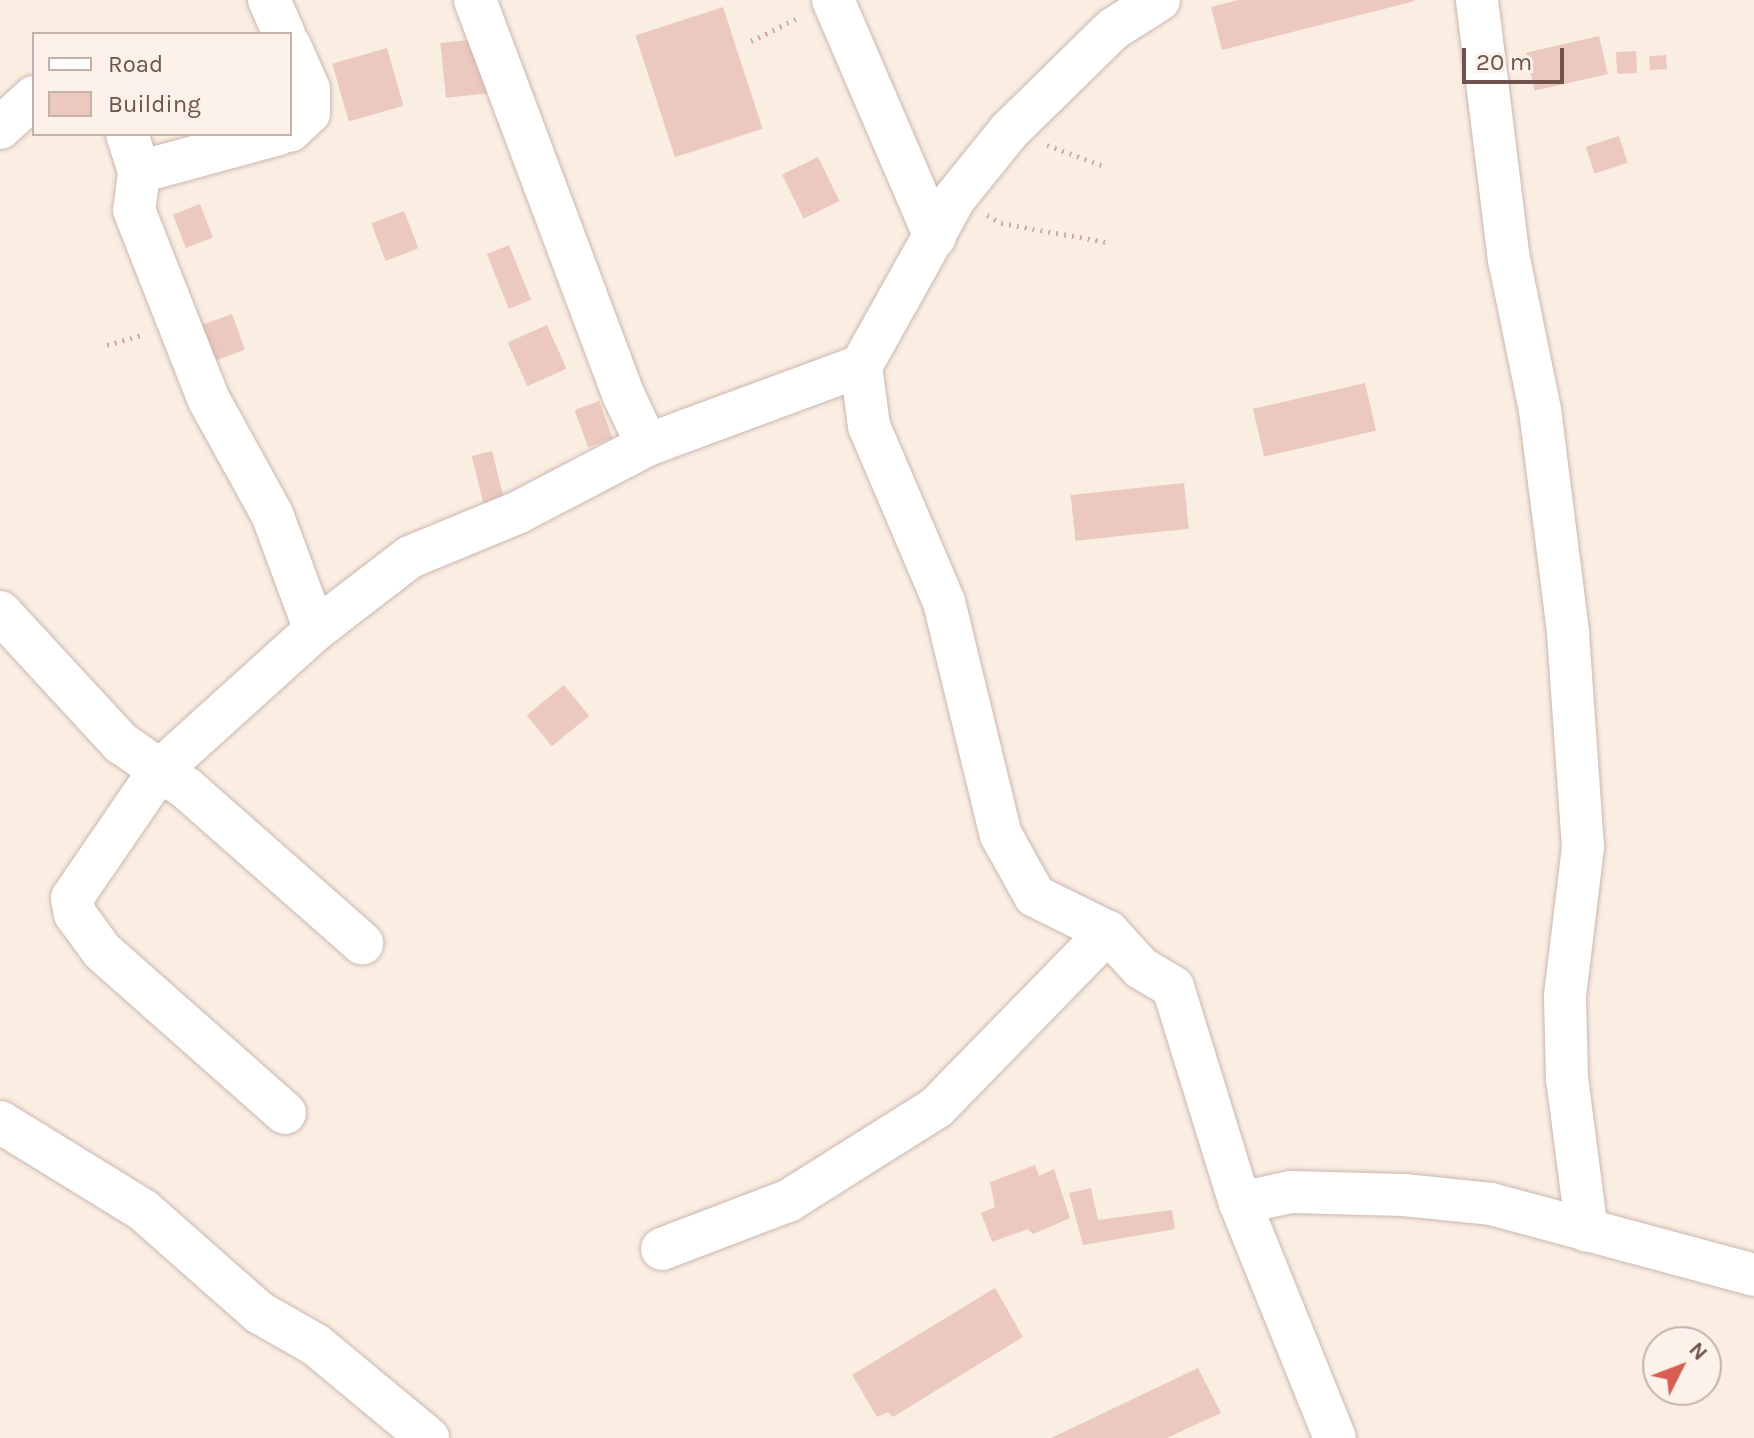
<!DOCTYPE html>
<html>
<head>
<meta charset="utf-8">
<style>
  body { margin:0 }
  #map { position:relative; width:1754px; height:1438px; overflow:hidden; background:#faeee3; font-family:Karla,sans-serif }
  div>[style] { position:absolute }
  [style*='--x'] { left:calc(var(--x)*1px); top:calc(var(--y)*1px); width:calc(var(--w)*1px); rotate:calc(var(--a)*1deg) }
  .building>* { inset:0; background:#ecc9be; transform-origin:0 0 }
  .path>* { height:5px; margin-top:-2.5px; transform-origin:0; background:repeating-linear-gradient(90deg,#d1ada1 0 2px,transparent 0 8px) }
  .roads { filter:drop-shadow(0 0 2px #ccb7ae) drop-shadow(0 0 2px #ccb7ae) }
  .street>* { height:42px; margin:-21px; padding:0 21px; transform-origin:21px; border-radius:21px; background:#fff }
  span { translate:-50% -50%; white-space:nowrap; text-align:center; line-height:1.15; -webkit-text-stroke:7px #fdf2e9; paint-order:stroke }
  .legend { position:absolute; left:32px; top:32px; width:260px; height:104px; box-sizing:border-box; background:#fdf2e9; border:2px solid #c4b2aa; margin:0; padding:10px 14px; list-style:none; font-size:24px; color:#6f534c }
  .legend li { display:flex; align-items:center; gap:16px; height:40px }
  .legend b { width:40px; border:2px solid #c4b2aa }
  .north { position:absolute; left:1642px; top:1326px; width:80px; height:80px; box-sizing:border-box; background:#fdf2e9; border:2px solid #c4b2aa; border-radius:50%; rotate:48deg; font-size:22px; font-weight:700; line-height:32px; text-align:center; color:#6f534c }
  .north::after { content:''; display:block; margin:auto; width:28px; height:36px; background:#d85e54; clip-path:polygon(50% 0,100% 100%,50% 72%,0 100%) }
  .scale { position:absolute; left:1462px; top:48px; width:102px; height:36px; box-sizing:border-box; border:4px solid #6f534c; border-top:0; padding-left:10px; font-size:24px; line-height:28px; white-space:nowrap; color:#6f534c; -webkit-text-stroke:6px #fdf2e9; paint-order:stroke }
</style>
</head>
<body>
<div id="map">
  <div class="building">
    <i style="clip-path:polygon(1238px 0,1415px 0,1415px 1px,1222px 50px,1211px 7px)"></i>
    <i style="left:723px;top:7px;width:128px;height:92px;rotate:72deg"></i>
    <i style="left:1599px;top:36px;width:39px;height:75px;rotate:77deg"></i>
    <i style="left:488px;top:38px;width:55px;height:48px;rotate:84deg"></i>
    <i style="left:387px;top:48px;width:60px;height:57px;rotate:74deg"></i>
    <i style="left:1636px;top:51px;width:22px;height:20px;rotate:87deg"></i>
    <i style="left:1666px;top:55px;width:14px;height:17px;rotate:86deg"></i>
    <i style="left:1619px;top:136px;width:28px;height:35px;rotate:72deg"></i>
    <i style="left:818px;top:157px;width:49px;height:40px;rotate:64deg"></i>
    <i style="left:200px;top:204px;width:36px;height:29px;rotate:69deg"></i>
    <i style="left:404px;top:211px;width:40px;height:35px;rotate:69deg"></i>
    <i style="left:509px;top:245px;width:59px;height:24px;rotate:68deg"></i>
    <i style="left:232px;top:314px;width:38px;height:36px;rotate:70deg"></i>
    <i style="left:547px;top:325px;width:48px;height:43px;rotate:66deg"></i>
    <i style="left:1365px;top:383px;width:49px;height:115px;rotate:77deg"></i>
    <i style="left:599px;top:401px;width:40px;height:26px;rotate:70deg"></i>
    <i style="left:492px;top:451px;width:58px;height:21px;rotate:76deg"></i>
    <i style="left:1184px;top:483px;width:46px;height:114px;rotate:84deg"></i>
    <i style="left:564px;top:685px;width:40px;height:48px;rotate:51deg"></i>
    <i style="clip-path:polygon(1035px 1165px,1039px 1176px,1054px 1169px,1070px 1218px,1033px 1234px,1028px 1229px,992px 1242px,981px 1213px,995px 1207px,990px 1182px)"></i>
    <i style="clip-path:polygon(1091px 1188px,1098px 1220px,1172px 1210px,1175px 1229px,1083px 1245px,1069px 1193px)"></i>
    <i style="clip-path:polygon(995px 1288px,1023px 1337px,893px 1417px,888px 1412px,877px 1417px,852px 1375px)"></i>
    <i style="clip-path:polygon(1198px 1368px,1221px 1413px,1167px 1438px,1051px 1438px)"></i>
  </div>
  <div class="path">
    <i style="--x:751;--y:41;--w:55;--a:-26.1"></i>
    <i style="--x:1047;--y:145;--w:58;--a:20.3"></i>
    <i style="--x:987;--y:215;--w:16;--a:30"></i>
    <i style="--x:1001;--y:223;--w:108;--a:10.2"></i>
    <i style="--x:107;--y:345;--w:37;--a:-16"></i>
  </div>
  <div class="roads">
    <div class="street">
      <i style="--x:269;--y:0;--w:37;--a:66"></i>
      <i style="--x:475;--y:0;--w:421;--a:69.4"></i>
      <i style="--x:623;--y:394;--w:56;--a:64.8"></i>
      <i style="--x:647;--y:445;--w:228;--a:-20.3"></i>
      <i style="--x:833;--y:0;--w:258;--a:66.7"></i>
      <i style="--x:1159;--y:0;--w:54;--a:147.8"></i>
      <i style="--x:1113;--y:29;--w:146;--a:135.6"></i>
      <i style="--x:1009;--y:131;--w:86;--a:128.9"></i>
      <i style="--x:955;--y:198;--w:193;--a:119.2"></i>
      <i style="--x:861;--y:366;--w:61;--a:82.4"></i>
      <i style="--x:869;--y:426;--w:191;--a:66.9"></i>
      <i style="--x:944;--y:602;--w:240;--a:76.3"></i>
      <i style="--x:1001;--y:835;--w:70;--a:60.9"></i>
      <i style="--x:1035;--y:896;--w:81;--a:26.3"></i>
      <i style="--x:1108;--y:932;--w:49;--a:47.5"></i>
      <i style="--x:1141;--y:968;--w:37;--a:31"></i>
      <i style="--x:1173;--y:987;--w:226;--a:72.8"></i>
      <i style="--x:1240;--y:1203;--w:253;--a:68"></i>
      <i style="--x:1477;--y:0;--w:261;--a:83"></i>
      <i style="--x:1509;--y:259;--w:154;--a:78.4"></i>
      <i style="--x:1540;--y:410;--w:225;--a:82.8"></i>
      <i style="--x:1568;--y:633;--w:215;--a:86"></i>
      <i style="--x:1583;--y:847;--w:150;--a:96.9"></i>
      <i style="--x:1565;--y:996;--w:82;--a:88.6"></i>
      <i style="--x:1567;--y:1078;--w:154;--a:82.6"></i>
      <i style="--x:290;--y:46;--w:47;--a:66.2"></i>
      <i style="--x:309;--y:89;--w:24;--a:90"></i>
      <i style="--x:309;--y:113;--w:26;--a:137"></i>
      <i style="--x:0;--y:128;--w:46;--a:-42.4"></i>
      <i style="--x:127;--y:134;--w:40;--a:72"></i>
      <i style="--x:279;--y:134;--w:145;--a:164.8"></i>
      <i style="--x:139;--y:172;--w:38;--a:97"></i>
      <i style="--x:134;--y:210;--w:204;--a:68.5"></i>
      <i style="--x:209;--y:400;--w:130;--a:61.1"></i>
      <i style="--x:272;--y:514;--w:124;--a:69.7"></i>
      <i style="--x:315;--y:630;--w:120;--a:-37.5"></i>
      <i style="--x:410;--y:557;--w:118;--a:-22.4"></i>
      <i style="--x:519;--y:512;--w:144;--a:-27.6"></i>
      <i style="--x:0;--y:612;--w:178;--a:47.3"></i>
      <i style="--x:121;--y:743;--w:79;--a:34.7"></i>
      <i style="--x:186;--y:788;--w:235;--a:41.4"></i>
      <i style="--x:285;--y:1113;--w:244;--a:-138.5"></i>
      <i style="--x:102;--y:951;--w:46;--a:-126.1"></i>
      <i style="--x:75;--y:914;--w:16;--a:-101"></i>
      <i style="--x:72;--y:898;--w:154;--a:-55.6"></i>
      <i style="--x:159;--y:771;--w:210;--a:-42.1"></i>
      <i style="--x:0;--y:1122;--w:168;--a:31.6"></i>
      <i style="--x:143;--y:1210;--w:156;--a:41.4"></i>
      <i style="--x:260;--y:1313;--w:64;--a:29.7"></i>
      <i style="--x:316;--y:1345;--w:146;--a:39.7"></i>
      <i style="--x:1240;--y:1203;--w:52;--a:-12.2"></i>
      <i style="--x:1291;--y:1192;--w:113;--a:1.5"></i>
      <i style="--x:1404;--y:1195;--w:87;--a:5.9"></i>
      <i style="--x:1491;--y:1204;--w:272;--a:15.1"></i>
      <i style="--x:662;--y:1249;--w:135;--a:-20.9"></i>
      <i style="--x:788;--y:1201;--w:176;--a:-32.2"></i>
      <i style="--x:937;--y:1107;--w:245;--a:-45.7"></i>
    </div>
  </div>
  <ul class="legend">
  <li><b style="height:10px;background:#fff"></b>Road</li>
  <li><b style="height:22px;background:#ecc9be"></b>Building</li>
  </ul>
  <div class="north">N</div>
  <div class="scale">20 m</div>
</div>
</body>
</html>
